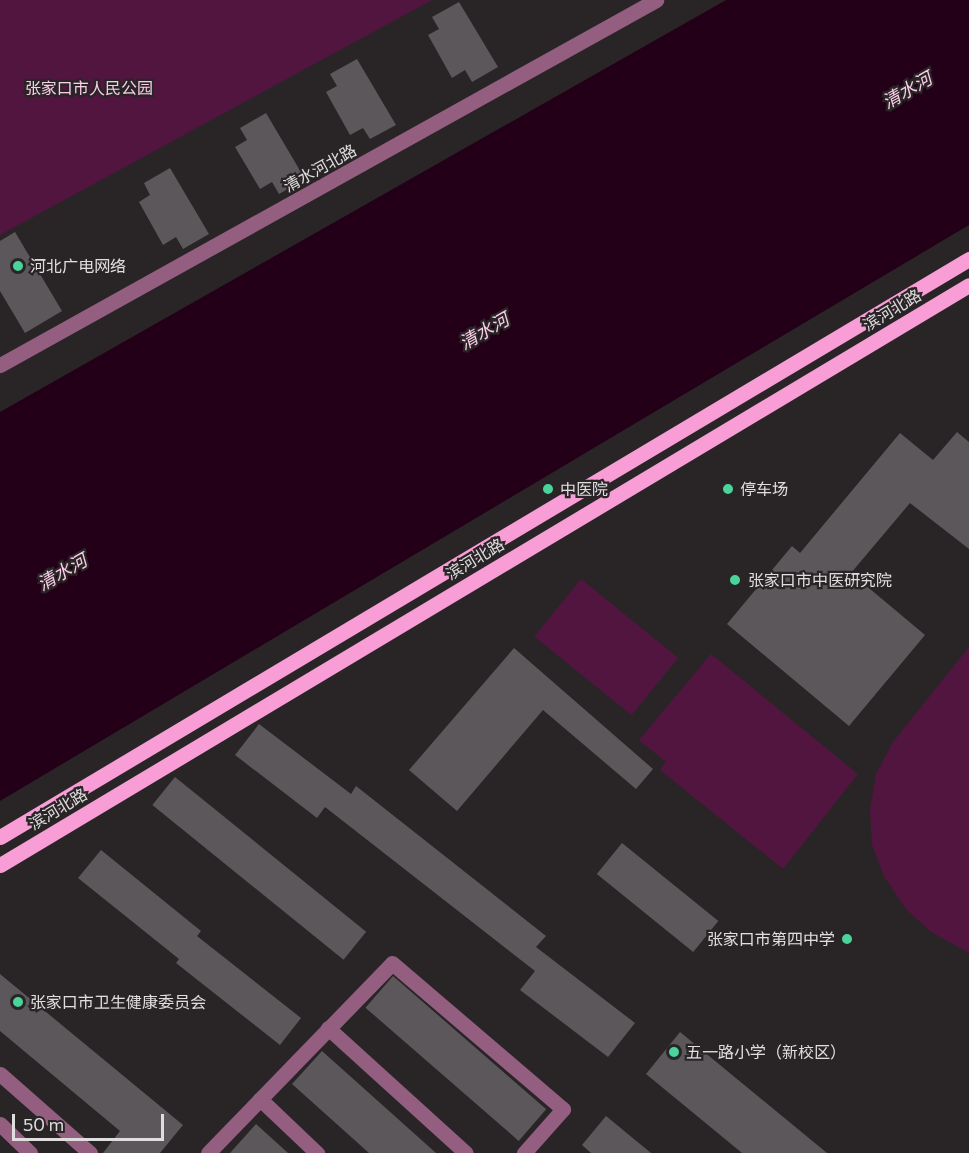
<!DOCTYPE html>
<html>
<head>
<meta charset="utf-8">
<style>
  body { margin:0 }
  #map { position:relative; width:969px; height:1153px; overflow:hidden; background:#292527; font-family:Commissioner,"Noto Sans SC",sans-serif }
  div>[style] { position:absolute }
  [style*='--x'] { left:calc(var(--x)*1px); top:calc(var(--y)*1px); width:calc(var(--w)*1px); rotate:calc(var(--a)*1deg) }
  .green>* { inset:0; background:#51153f; transform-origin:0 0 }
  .water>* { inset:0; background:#230018 }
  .building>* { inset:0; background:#5c575a; transform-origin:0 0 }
  .minor>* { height:15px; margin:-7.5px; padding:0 7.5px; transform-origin:7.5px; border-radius:7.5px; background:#945e80 }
  .major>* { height:15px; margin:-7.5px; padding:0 7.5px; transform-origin:7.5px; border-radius:7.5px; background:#f89dd5 }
  .dots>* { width:16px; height:16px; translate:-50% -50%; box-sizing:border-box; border:3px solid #292527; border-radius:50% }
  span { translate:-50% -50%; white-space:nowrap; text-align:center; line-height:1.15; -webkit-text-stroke:4.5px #292527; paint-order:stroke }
  .park-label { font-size:16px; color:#fbcce8 }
  .street-label { font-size:16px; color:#e0dddf }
  .poi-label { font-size:16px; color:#e0dddf }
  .left { translate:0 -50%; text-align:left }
  .right { translate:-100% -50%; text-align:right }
  .water-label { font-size:18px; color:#fdcee9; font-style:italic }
  .scale { position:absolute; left:12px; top:1114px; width:152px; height:27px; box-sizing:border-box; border:3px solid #e0dddf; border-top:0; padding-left:8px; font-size:18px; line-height:21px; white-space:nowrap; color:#e0dddf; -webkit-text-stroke:4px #292527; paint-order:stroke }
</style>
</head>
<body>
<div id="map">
  <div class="green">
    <i style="clip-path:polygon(0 0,432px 0,0 235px)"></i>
    <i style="left:581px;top:579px;width:125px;height:74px;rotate:39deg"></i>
    <i style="clip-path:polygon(969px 647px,969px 953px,931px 932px,905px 908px,884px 876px,872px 845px,870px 810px,876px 774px,893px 742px)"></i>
    <i style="clip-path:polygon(711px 654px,858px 774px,783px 869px,660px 770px,666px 762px,639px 740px)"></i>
  </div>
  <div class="water">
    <i style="clip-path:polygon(726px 0,969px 0,969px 225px,0 801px,0 412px)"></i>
  </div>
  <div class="building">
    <i style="clip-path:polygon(459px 2px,498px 67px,472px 82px,465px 70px,452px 78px,428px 35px,439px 29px,432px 17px)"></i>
    <i style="clip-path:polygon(357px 59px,396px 125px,370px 139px,363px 128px,350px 135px,326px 92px,337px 86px,330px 74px)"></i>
    <i style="clip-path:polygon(266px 113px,305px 179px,279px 194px,272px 182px,260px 189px,235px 147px,247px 140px,240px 128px)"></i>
    <i style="clip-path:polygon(170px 168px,209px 234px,183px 249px,176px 237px,163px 245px,139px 202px,150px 195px,144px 183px)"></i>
    <i style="clip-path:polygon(15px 232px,62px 311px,25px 333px,0 291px,0 241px)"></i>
    <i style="clip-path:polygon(957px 432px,969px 442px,969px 549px,910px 503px,851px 573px,925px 635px,849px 726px,727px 624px,792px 546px,800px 553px,900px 433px,933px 460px)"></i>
    <i style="clip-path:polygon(514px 648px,653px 769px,636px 789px,543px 710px,457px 811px,409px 770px)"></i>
    <i style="clip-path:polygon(259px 724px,351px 794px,356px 786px,546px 936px,536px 947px,635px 1023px,608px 1057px,520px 990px,535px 971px,325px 807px,317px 818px,235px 755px)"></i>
    <i style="left:175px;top:777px;width:246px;height:36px;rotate:39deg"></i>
    <i style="left:622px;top:843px;width:124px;height:40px;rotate:39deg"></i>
    <i style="clip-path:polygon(101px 850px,201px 931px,197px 936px,301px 1018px,280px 1045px,176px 963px,179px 959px,78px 878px)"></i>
    <i style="clip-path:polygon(0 974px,183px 1125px,160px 1153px,103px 1153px,120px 1131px,0 1031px)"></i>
    <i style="left:393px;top:976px;width:203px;height:42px;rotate:41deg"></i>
    <i style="clip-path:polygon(680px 1032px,827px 1153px,742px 1153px,646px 1074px)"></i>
    <i style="clip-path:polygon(322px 1051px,436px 1153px,369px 1153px,292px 1084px)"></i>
    <i style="clip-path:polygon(606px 1116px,651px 1153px,591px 1153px,582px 1145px)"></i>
    <i style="clip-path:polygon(256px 1124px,288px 1153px,230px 1153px)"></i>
  </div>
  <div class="minor">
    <i style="--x:0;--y:365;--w:751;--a:-29.09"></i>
    <i style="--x:328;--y:1028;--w:186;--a:42.2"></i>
    <i style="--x:0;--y:1074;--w:120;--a:41.3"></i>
    <i style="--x:260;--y:1099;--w:79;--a:43.5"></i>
    <i style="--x:0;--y:1124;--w:42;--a:44"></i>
    <i style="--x:208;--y:1153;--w:264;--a:-45.9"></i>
    <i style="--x:392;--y:963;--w:225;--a:40.5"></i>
    <i style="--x:563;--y:1109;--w:59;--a:131.6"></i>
  </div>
  <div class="major">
    <i style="--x:0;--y:837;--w:1128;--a:-30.82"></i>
    <i style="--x:0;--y:865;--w:1129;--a:-30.9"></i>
  </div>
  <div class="dots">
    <i style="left:18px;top:266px;background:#4ad49c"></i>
    <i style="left:548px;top:489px;background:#4ad49c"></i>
    <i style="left:728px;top:489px;background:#4ad49c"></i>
    <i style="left:735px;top:580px;background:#4ad49c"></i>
    <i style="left:847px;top:939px;background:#4ad49c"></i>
    <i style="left:18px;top:1002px;background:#4ad49c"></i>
    <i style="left:674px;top:1052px;background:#4ad49c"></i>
  </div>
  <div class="park-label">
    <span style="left:89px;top:88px">张家口市人民公园</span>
  </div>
  <div class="street-label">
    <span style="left:320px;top:168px;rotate:-29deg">清水河北路</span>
    <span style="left:892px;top:310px;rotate:-31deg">滨河北路</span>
    <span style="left:475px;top:559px;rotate:-31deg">滨河北路</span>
    <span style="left:58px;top:809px;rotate:-31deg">滨河北路</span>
  </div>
  <div class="poi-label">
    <span class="left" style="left:30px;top:266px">河北广电网络</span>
    <span class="left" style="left:560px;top:489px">中医院</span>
    <span class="left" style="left:740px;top:489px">停车场</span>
    <span class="left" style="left:748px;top:580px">张家口市中医研究院</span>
    <span class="right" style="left:835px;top:939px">张家口市第四中学</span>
    <span class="left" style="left:30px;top:1002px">张家口市卫生健康委员会</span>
    <span class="left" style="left:686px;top:1052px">五一路小学（新校区）</span>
  </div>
  <div class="water-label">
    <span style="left:907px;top:90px;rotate:-30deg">清水河</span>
    <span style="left:484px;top:331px;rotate:-30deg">清水河</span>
    <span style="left:62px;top:572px;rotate:-30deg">清水河</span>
  </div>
  <div class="scale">50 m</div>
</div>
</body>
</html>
